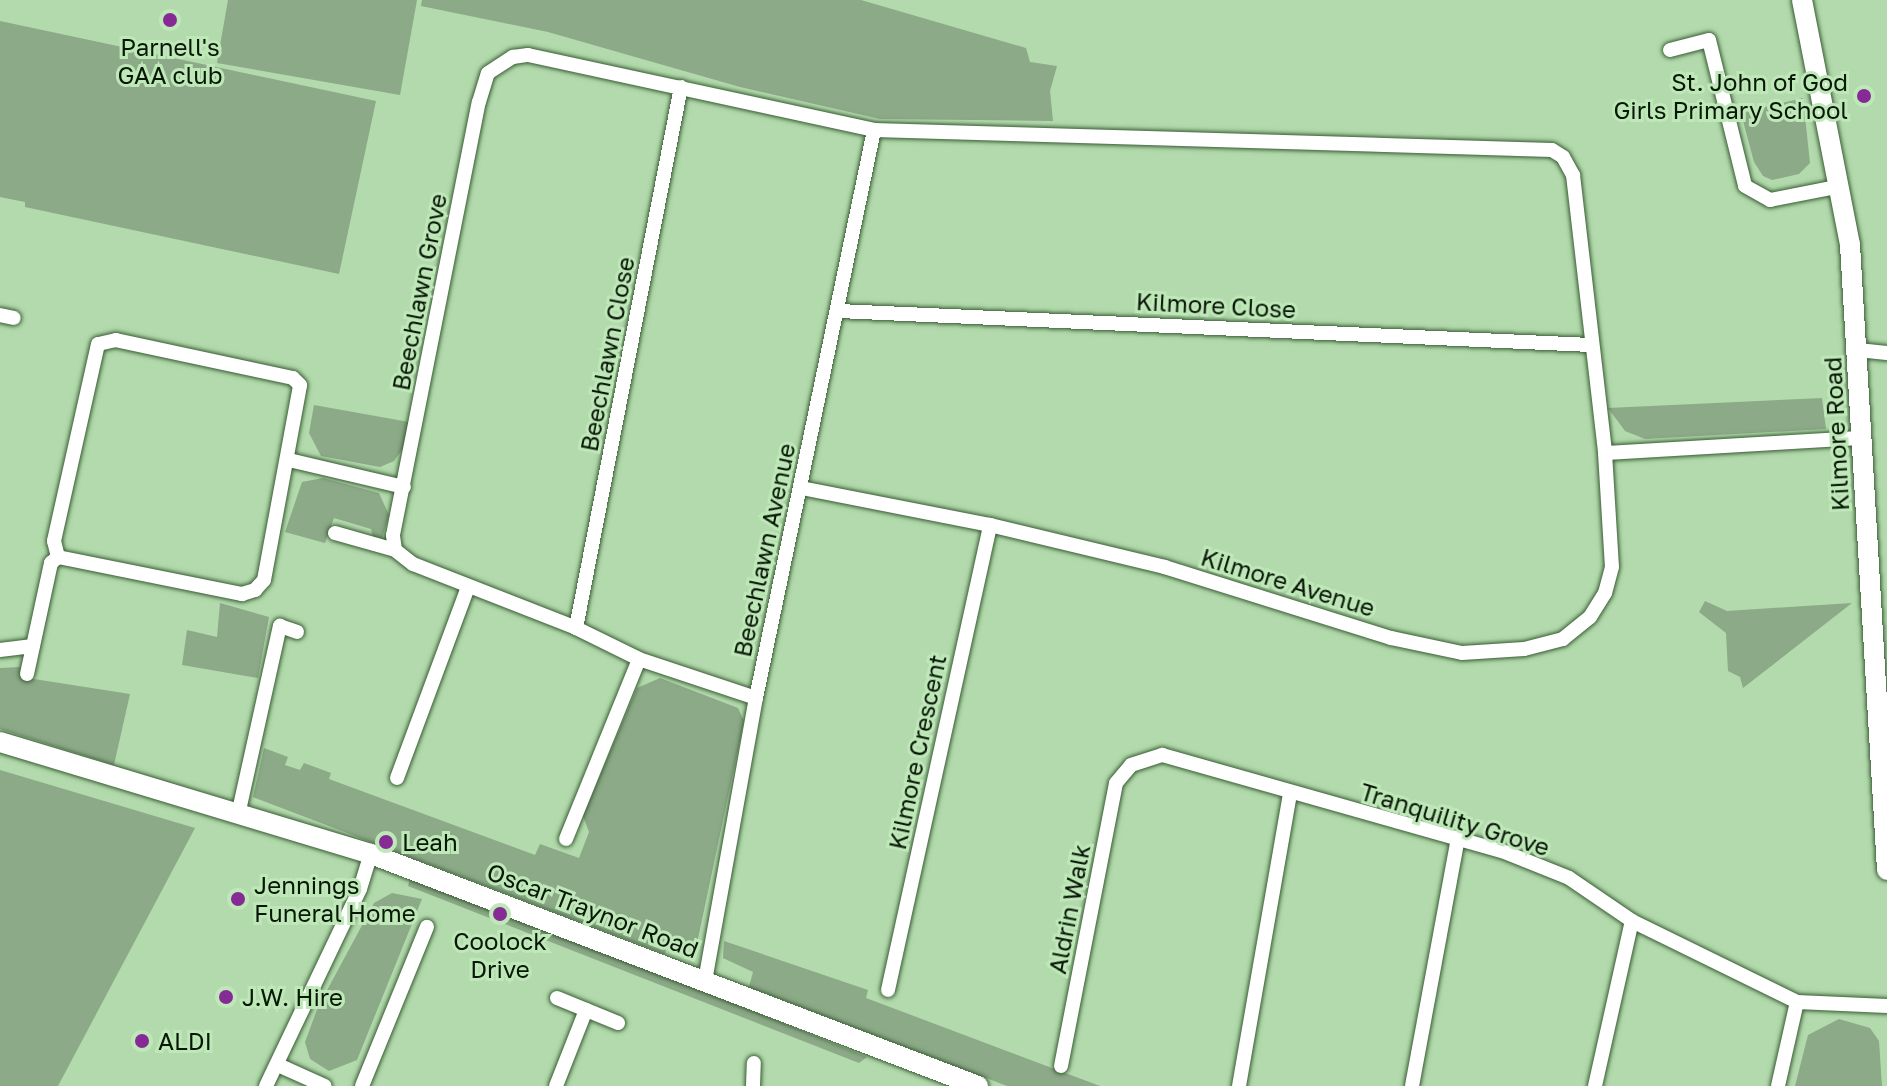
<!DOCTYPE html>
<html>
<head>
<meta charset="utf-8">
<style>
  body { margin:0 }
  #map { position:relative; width:1887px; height:1086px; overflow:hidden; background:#b2daac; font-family:"Golos Text",sans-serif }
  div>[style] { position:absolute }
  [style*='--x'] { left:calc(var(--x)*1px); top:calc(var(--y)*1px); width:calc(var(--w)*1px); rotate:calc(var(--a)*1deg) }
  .green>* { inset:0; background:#8ca988 }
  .roads { filter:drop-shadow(0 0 2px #395c34) drop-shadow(0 0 2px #395c34) }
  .street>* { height:14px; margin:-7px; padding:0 7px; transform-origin:7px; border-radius:7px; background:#fff }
  .secondary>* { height:20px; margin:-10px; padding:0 10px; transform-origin:10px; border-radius:10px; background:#fff }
  .dots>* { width:22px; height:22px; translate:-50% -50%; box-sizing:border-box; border:4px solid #bfe8b9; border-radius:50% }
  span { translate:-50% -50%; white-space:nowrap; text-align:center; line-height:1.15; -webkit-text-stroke:6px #bfe8b9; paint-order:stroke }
  .poi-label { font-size:24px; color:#091707 }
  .right { translate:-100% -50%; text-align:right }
  .left { translate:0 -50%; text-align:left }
  .street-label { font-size:24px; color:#091707 }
</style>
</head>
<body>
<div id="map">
  <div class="green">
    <i style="clip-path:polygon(228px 0,417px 0,400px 95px,217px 63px)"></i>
    <i style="clip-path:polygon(422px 0,861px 0,1026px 48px,1030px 62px,1057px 66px,1050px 91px,1053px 121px,880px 119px,740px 87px,548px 32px,421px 6px)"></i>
    <i style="clip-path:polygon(0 21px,376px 101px,339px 274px,25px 207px,25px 202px,0 197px)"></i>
    <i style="clip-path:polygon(1803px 98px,1810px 163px,1799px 174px,1772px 180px,1763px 176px,1754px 162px,1741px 113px)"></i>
    <i style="clip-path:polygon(1822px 398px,1826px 429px,1645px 439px,1625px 431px,1608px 408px)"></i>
    <i style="clip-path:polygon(314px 405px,409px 422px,404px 447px,394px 461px,380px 467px,321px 456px,309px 433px)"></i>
    <i style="clip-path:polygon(323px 478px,379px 493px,389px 515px,382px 538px,373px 537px,371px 529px,334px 518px,325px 543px,285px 532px,302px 482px)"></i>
    <i style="clip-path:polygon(1705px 601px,1727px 611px,1852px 603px,1743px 688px,1740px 677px,1728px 671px,1726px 633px,1699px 612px)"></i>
    <i style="clip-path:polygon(220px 603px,269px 617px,258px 678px,182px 665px,187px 630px,217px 637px)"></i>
    <i style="clip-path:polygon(20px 667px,21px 677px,130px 694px,114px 765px,0 729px,0 668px)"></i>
    <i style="clip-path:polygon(660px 678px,738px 708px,744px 721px,696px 948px,669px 937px,665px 954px,253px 797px,264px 748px,288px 757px,285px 765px,300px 770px,304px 763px,331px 773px,329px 779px,535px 855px,540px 844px,579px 858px,589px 832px,583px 816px,637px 688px)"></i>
    <i style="clip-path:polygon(0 770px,195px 828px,58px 1086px,0 1086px)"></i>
    <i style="clip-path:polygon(410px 878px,698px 989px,867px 1057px,859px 1063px,408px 886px)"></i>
    <i style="clip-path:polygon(392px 893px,422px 899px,357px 1060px,329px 1071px,310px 1059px,305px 1042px,318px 1007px,374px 903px)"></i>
    <i style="clip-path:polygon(724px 941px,868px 990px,866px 998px,1100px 1086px,1007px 1086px,749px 987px,753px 972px,723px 958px)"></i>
    <i style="clip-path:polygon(1839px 1019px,1870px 1028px,1879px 1041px,1882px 1086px,1795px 1086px,1808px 1035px)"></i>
  </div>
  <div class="roads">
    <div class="street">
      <i style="--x:1670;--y:50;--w:40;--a:-14.4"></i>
      <i style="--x:1709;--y:40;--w:150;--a:76.1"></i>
      <i style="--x:1745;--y:186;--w:29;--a:29"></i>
      <i style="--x:1770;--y:200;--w:72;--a:-11.2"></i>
      <i style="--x:839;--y:311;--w:753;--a:2.59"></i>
      <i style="--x:0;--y:315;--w:14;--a:12"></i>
      <i style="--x:1858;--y:350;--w:29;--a:6"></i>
      <i style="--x:1605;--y:453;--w:256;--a:-3.4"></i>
      <i style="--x:289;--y:460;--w:118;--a:13.2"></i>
      <i style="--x:335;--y:533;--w:62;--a:15.8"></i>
      <i style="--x:395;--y:550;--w:23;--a:38"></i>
      <i style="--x:413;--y:564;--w:175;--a:21.4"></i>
      <i style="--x:576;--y:628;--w:70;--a:26.2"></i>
      <i style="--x:639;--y:659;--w:123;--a:18.4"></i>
      <i style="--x:395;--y:550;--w:15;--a:-98"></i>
      <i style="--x:393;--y:535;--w:441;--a:-78.8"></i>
      <i style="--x:479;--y:102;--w:30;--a:-73"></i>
      <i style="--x:488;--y:73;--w:30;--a:-33"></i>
      <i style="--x:513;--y:57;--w:15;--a:-8"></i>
      <i style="--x:528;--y:55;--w:354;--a:12.2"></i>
      <i style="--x:874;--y:130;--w:678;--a:1.69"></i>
      <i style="--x:1552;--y:150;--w:13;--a:32"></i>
      <i style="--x:1563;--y:157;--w:21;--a:61"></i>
      <i style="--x:1573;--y:175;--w:280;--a:83.4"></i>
      <i style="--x:1605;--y:453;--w:114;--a:86.5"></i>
      <i style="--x:1612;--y:567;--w:27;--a:105"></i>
      <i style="--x:1605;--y:593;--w:28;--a:122"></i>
      <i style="--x:1590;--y:617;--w:35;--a:141"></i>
      <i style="--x:1563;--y:639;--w:40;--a:165.6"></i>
      <i style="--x:1524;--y:649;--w:62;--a:176.3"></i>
      <i style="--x:1462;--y:653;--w:73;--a:-168.1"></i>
      <i style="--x:1391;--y:638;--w:237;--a:-162.6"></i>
      <i style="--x:1165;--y:567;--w:180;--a:-166.5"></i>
      <i style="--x:990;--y:525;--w:193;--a:-168.9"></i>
      <i style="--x:576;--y:628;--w:551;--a:-79.02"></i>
      <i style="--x:0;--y:650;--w:33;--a:-7"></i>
      <i style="--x:27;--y:674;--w:114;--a:-77.8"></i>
      <i style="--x:51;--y:563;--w:9;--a:-41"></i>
      <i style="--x:58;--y:557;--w:188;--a:11.4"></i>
      <i style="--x:242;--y:594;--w:14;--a:-17"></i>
      <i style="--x:255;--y:590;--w:13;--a:-48"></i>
      <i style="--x:264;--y:580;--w:198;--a:-79.5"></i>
      <i style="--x:300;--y:385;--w:10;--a:-135"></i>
      <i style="--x:293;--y:378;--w:181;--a:-167.9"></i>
      <i style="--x:116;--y:340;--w:18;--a:167"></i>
      <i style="--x:98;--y:344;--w:202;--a:102.6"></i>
      <i style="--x:54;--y:541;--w:16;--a:76"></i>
      <i style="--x:397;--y:778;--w:204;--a:-69.6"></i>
      <i style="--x:238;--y:815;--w:194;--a:-77.5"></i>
      <i style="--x:280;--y:626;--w:18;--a:19"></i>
      <i style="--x:566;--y:839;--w:194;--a:-67.9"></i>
      <i style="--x:705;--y:981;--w:288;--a:-79.8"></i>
      <i style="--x:756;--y:698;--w:580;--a:-78.26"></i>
      <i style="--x:888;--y:990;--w:476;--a:-77.6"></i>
      <i style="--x:557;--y:998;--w:66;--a:22.3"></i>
      <i style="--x:278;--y:1065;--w:51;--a:24.1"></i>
      <i style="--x:1061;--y:1066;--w:288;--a:-79"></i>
      <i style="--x:1116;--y:783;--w:23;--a:-50"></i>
      <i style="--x:1131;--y:765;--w:33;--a:-18"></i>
      <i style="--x:1162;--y:755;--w:353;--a:15.8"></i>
      <i style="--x:1502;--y:851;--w:72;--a:21.9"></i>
      <i style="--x:1569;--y:878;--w:76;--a:34.3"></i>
      <i style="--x:1632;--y:921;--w:184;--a:26.1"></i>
      <i style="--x:1797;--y:1002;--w:90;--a:2.5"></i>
      <i style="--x:266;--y:1086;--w:218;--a:-64.5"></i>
      <i style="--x:360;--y:889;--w:37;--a:-73"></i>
      <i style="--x:362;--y:1086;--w:172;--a:-67.8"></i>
      <i style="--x:556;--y:1086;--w:82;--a:-68.5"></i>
      <i style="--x:753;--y:1086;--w:23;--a:-88"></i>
      <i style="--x:1239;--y:1086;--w:296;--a:-80.1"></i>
      <i style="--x:1412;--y:1086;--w:252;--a:-79.5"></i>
      <i style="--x:1595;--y:1086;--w:169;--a:-77.4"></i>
      <i style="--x:1778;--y:1086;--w:86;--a:-77.3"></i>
    </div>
    <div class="secondary">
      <i style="--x:1802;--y:0;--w:250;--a:78.9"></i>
      <i style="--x:1850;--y:245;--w:626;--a:86.61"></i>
      <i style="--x:0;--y:742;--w:388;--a:16.8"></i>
      <i style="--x:371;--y:854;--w:650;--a:20.92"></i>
    </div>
  </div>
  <div class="dots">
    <i style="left:170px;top:20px;background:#862a96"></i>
    <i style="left:1864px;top:96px;background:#862a96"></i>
    <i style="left:386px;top:842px;background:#862a96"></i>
    <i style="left:238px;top:899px;background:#862a96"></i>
    <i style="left:500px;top:914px;background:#862a96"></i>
    <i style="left:226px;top:997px;background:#862a96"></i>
    <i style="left:142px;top:1041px;background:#862a96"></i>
  </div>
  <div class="poi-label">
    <span style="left:170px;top:61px">Parnell's<br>GAA club</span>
    <span class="right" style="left:1848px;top:96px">St. John of God<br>Girls Primary School</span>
    <span class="left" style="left:402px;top:842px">Leah</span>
    <span class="left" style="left:254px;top:899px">Jennings<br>Funeral Home</span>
    <span style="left:500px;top:955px">Coolock<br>Drive</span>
    <span class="left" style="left:242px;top:997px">J.W. Hire</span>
    <span class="left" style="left:158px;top:1041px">ALDI</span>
  </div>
  <div class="street-label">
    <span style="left:419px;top:292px;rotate:-79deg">Beechlawn Grove</span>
    <span style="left:1216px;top:305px;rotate:3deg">Kilmore Close</span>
    <span style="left:607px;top:354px;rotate:-79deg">Beechlawn Close</span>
    <span style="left:1836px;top:434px;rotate:-93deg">Kilmore Road</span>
    <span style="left:764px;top:550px;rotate:-78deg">Beechlawn Avenue</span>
    <span style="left:1288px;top:582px;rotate:17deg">Kilmore Avenue</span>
    <span style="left:917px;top:752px;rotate:-78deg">Kilmore Crescent</span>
    <span style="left:1455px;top:819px;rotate:17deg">Tranquility Grove</span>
    <span style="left:1069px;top:909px;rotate:-79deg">Aldrin Walk</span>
    <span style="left:593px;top:910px;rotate:21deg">Oscar Traynor Road</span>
  </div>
</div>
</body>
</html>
